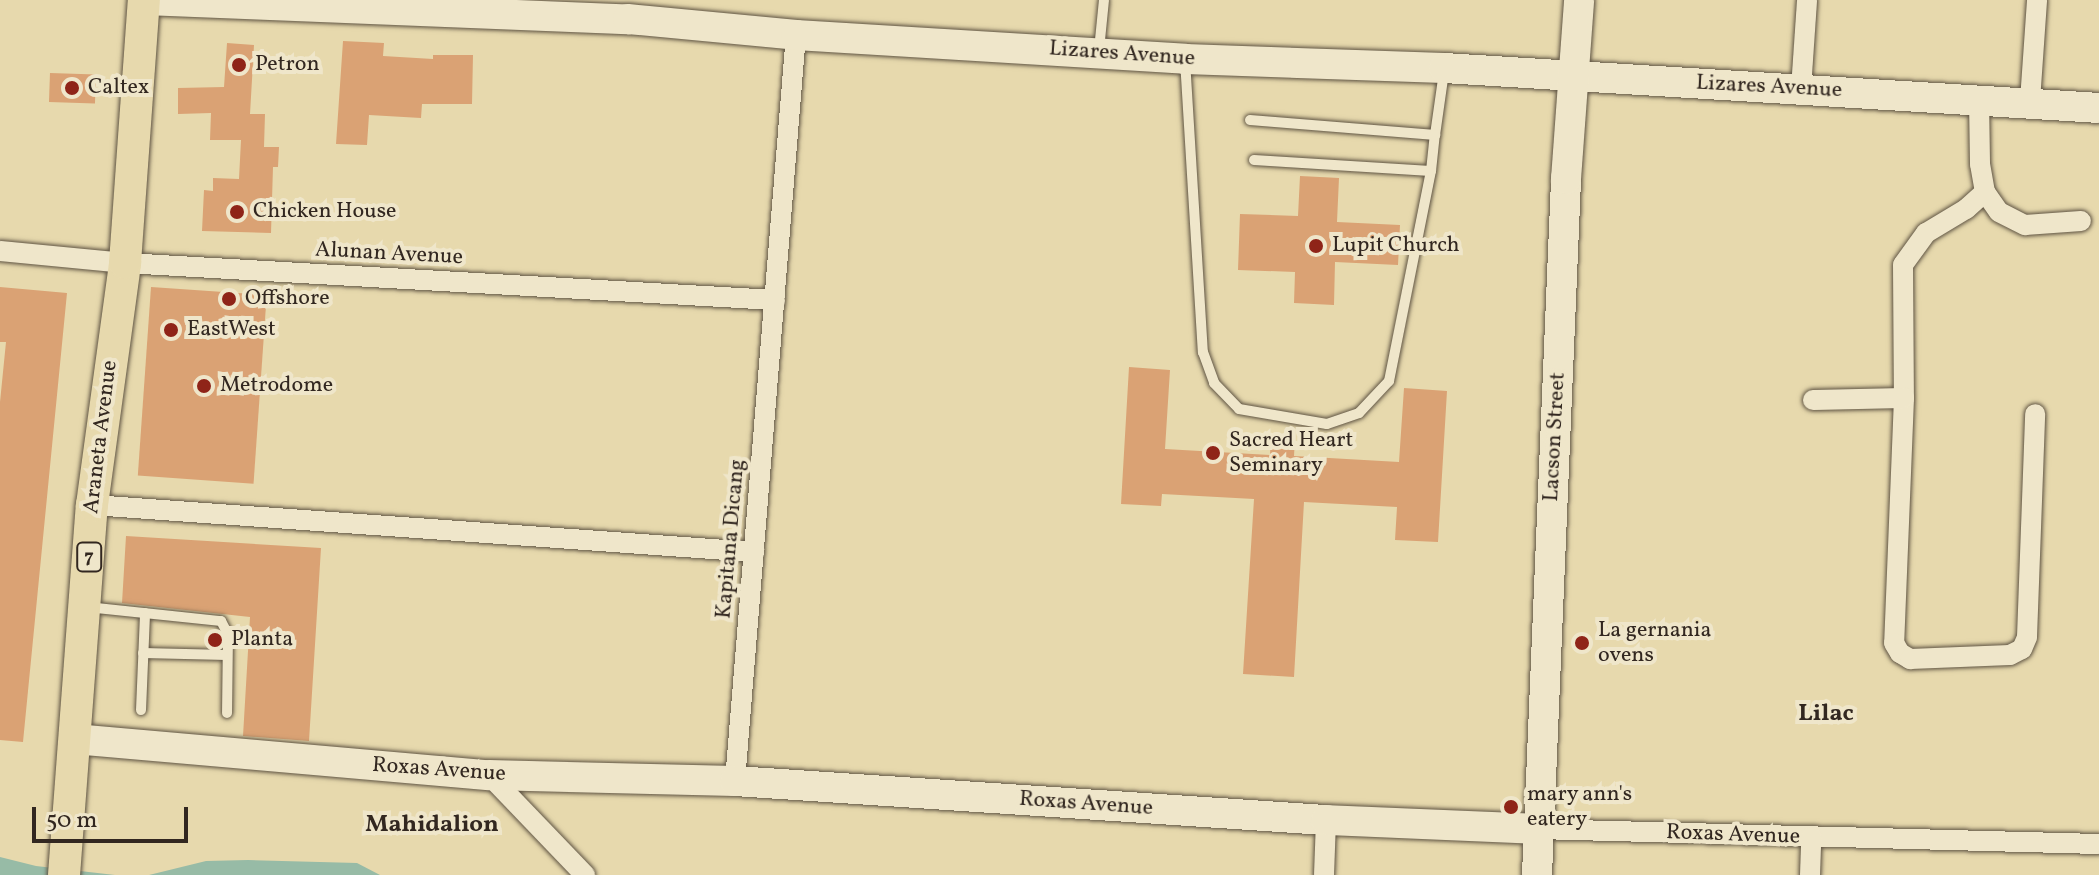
<!DOCTYPE html>
<html>
<head>
<meta charset="utf-8">
<style>
  body { margin:0 }
  #map { position:relative; width:2099px; height:875px; overflow:hidden; background:#e7d9ad; font-family:Vollkorn,serif }
  div>[style] { position:absolute }
  [style*='--x'] { left:calc(var(--x)*1px); top:calc(var(--y)*1px); width:calc(var(--w)*1px); rotate:calc(var(--a)*1deg) }
  .water>* { inset:0; background:#97bba6 }
  .building>* { inset:0; background:#daa274; transform-origin:0 0 }
  .roads { filter:drop-shadow(0 0 2px #5f5443) drop-shadow(0 0 2px #5f5443) }
  .lane>* { height:10px; margin:-5px; padding:0 5px; transform-origin:5px; border-radius:5px; background:#efe6ca }
  .street>* { height:20px; margin:-10px; padding:0 10px; transform-origin:10px; border-radius:10px; background:#efe6ca }
  .secondary>* { height:30px; margin:-15px; padding:0 15px; transform-origin:15px; border-radius:15px; background:#efe6ca }
  .primary>* { height:32px; margin:-16px; padding:0 16px; transform-origin:16px; border-radius:16px; background:#e7d9ad }
  .dots>* { width:22px; height:22px; translate:-50% -50%; box-sizing:border-box; border:4px solid #efe6ca; border-radius:50% }
  span { translate:-50% -50%; white-space:nowrap; text-align:center; line-height:1.15; -webkit-text-stroke:8px #efe6ca; paint-order:stroke }
  .shield-label span { padding:2px 6px; background:#efe6ca; border:2px solid; border-radius:6px; -webkit-text-stroke-width:0 }
  .shield-label { font-size:20px; color:#322720; font-weight:700 }
  .street-label { font-size:22px; color:#322720 }
  .poi-label { font-size:22px; color:#322720 }
  .left { translate:0 -50%; text-align:left }
  .neighbourhood-label { font-size:24px; color:#322720; font-weight:700 }
  .scale { position:absolute; left:32px; top:807px; width:156px; height:36px; box-sizing:border-box; border:4px solid #322720; border-top:0; padding-left:10px; font-size:24px; line-height:28px; white-space:nowrap; color:#322720; -webkit-text-stroke:6px #efe6ca; paint-order:stroke }
</style>
</head>
<body>
<div id="map">
  <div class="water">
    <i style="clip-path:polygon(0 857px,36px 866px,115px 875px,0 875px)"></i>
    <i style="clip-path:polygon(248px 860px,357px 863px,380px 875px,149px 875px,206px 861px)"></i>
  </div>
  <div class="building">
    <i style="clip-path:polygon(343px 41px,384px 43px,383px 56px,433px 59px,433px 55px,473px 55px,472px 104px,422px 104px,421px 118px,369px 115px,367px 145px,336px 144px)"></i>
    <i style="clip-path:polygon(227px 43px,254px 45px,250px 114px,265px 114px,264px 147px,279px 147px,278px 167px,273px 167px,271px 233px,202px 231px,204px 190px,213px 191px,213px 178px,239px 179px,241px 140px,210px 140px,211px 113px,178px 114px,178px 88px,224px 87px)"></i>
    <i style="left:50px;top:73px;width:46px;height:29px;rotate:2deg"></i>
    <i style="clip-path:polygon(1300px 176px,1339px 178px,1337px 222px,1400px 225px,1398px 265px,1335px 262px,1334px 305px,1294px 303px,1295px 272px,1238px 270px,1240px 214px,1298px 216px)"></i>
    <i style="clip-path:polygon(0 287px,67px 293px,23px 742px,0 740px,0 402px,6px 342px,0 342px)"></i>
    <i style="left:151px;top:287px;width:116px;height:189px;rotate:4deg"></i>
    <i style="clip-path:polygon(1129px 367px,1170px 370px,1165px 449px,1270px 455px,1271px 436px,1295px 438px,1294px 456px,1399px 462px,1404px 388px,1447px 391px,1438px 542px,1395px 540px,1397px 507px,1304px 502px,1294px 677px,1243px 674px,1254px 499px,1162px 494px,1161px 506px,1121px 504px)"></i>
    <i style="clip-path:polygon(126px 536px,321px 548px,309px 741px,243px 736px,250px 617px,122px 603px)"></i>
  </div>
  <div class="roads">
    <div class="lane">
      <i style="--x:1099;--y:50;--w:50;--a:-84.3"></i>
      <i style="--x:1185;--y:60;--w:293;--a:86.5"></i>
      <i style="--x:1203;--y:352;--w:33;--a:70"></i>
      <i style="--x:1214;--y:383;--w:36;--a:46"></i>
      <i style="--x:1239;--y:409;--w:89;--a:9.7"></i>
      <i style="--x:1327;--y:424;--w:34;--a:-19"></i>
      <i style="--x:1359;--y:413;--w:44;--a:-46.8"></i>
      <i style="--x:1389;--y:381;--w:214;--a:-78.7"></i>
      <i style="--x:1250;--y:120;--w:186;--a:4.6"></i>
      <i style="--x:1435;--y:135;--w:64;--a:-81.9"></i>
      <i style="--x:1254;--y:160;--w:177;--a:3.6"></i>
      <i style="--x:1431;--y:171;--w:36;--a:-84"></i>
      <i style="--x:87;--y:607;--w:135;--a:6"></i>
      <i style="--x:221;--y:621;--w:15;--a:62"></i>
      <i style="--x:228;--y:634;--w:79;--a:90.7"></i>
      <i style="--x:143;--y:653;--w:84;--a:1.4"></i>
      <i style="--x:141;--y:710;--w:97;--a:-87.6"></i>
    </div>
    <div class="street">
      <i style="--x:1801;--y:89;--w:89;--a:-86.1"></i>
      <i style="--x:1979;--y:99;--w:65;--a:89.1"></i>
      <i style="--x:1980;--y:164;--w:28;--a:80"></i>
      <i style="--x:1985;--y:192;--w:25;--a:138"></i>
      <i style="--x:1966;--y:209;--w:47;--a:149"></i>
      <i style="--x:1926;--y:233;--w:39;--a:126"></i>
      <i style="--x:1903;--y:265;--w:133;--a:89.6"></i>
      <i style="--x:1904;--y:398;--w:245;--a:92.3"></i>
      <i style="--x:1894;--y:643;--w:12;--a:59"></i>
      <i style="--x:1900;--y:653;--w:12;--a:31"></i>
      <i style="--x:1910;--y:659;--w:100;--a:-2.3"></i>
      <i style="--x:2010;--y:655;--w:13;--a:-27"></i>
      <i style="--x:2022;--y:649;--w:13;--a:-67"></i>
      <i style="--x:2027;--y:637;--w:223;--a:-87.9"></i>
      <i style="--x:2030;--y:101;--w:101;--a:-86"></i>
      <i style="--x:1985;--y:192;--w:24;--a:55"></i>
      <i style="--x:1999;--y:212;--w:29;--a:27"></i>
      <i style="--x:2025;--y:225;--w:56;--a:-4.1"></i>
      <i style="--x:0;--y:251;--w:126;--a:5.5"></i>
      <i style="--x:125;--y:263;--w:651;--a:3.26"></i>
      <i style="--x:1813;--y:400;--w:91;--a:-1.3"></i>
      <i style="--x:92;--y:505;--w:664;--a:4.06"></i>
      <i style="--x:489;--y:775;--w:139;--a:46.2"></i>
      <i style="--x:735;--y:781;--w:748;--a:-85.33"></i>
      <i style="--x:1537;--y:829;--w:562;--a:1.53"></i>
      <i style="--x:1324;--y:875;--w:55;--a:-87.9"></i>
      <i style="--x:1810;--y:875;--w:38;--a:-88"></i>
    </div>
    <div class="secondary">
      <i style="--x:145;--y:0;--w:483;--a:2.3"></i>
      <i style="--x:628;--y:19;--w:169;--a:5.4"></i>
      <i style="--x:796;--y:35;--w:390;--a:3.5"></i>
      <i style="--x:1185;--y:59;--w:259;--a:2"></i>
      <i style="--x:1444;--y:68;--w:656;--a:3.49"></i>
      <i style="--x:74;--y:739;--w:417;--a:5"></i>
      <i style="--x:489;--y:775;--w:246;--a:1.4"></i>
      <i style="--x:735;--y:781;--w:592;--a:3.78"></i>
      <i style="--x:1326;--y:820;--w:211;--a:2.4"></i>
      <i style="--x:1537;--y:875;--w:697;--a:-87.61"></i>
      <i style="--x:1566;--y:179;--w:179;--a:-85.8"></i>
    </div>
    <div class="primary">
      <i style="--x:64;--y:875;--w:371;--a:-85.7"></i>
      <i style="--x:92;--y:505;--w:244;--a:-82.2"></i>
      <i style="--x:125;--y:263;--w:264;--a:-85.9"></i>
    </div>
  </div>
  <div class="dots">
    <i style="left:239px;top:65px;background:#8f2418"></i>
    <i style="left:72px;top:88px;background:#8f2418"></i>
    <i style="left:237px;top:212px;background:#8f2418"></i>
    <i style="left:1316px;top:246px;background:#8f2418"></i>
    <i style="left:229px;top:299px;background:#8f2418"></i>
    <i style="left:171px;top:330px;background:#8f2418"></i>
    <i style="left:204px;top:386px;background:#8f2418"></i>
    <i style="left:1213px;top:453px;background:#8f2418"></i>
    <i style="left:215px;top:640px;background:#8f2418"></i>
    <i style="left:1582px;top:643px;background:#8f2418"></i>
    <i style="left:1511px;top:807px;background:#8f2418"></i>
  </div>
  <div class="shield-label">
    <span style="left:89px;top:557px">7</span>
  </div>
  <div class="street-label">
    <span style="left:1122px;top:54px;rotate:4deg">Lizares Avenue</span>
    <span style="left:1769px;top:87px;rotate:3deg">Lizares Avenue</span>
    <span style="left:389px;top:254px;rotate:3deg">Alunan Avenue</span>
    <span style="left:101px;top:437px;rotate:-83deg">Araneta Avenue</span>
    <span style="left:1555px;top:437px;rotate:-87deg">Lacson Street</span>
    <span style="left:731px;top:539px;rotate:-85deg">Kapitana Dicang</span>
    <span style="left:439px;top:770px;rotate:4deg">Roxas Avenue</span>
    <span style="left:1086px;top:804px;rotate:4deg">Roxas Avenue</span>
    <span style="left:1733px;top:835px;rotate:2deg">Roxas Avenue</span>
  </div>
  <div class="poi-label">
    <span class="left" style="left:255px;top:65px">Petron</span>
    <span class="left" style="left:88px;top:88px">Caltex</span>
    <span class="left" style="left:253px;top:212px">Chicken House</span>
    <span class="left" style="left:1332px;top:246px">Lupit Church</span>
    <span class="left" style="left:245px;top:299px">Offshore</span>
    <span class="left" style="left:187px;top:330px">EastWest</span>
    <span class="left" style="left:220px;top:386px">Metrodome</span>
    <span class="left" style="left:1229px;top:453px">Sacred Heart<br>Seminary</span>
    <span class="left" style="left:1598px;top:643px">La gernania<br>ovens</span>
    <span class="left" style="left:231px;top:640px">Planta</span>
    <span class="left" style="left:1527px;top:807px">mary ann's<br>eatery</span>
  </div>
  <div class="neighbourhood-label">
    <span style="left:1826px;top:715px">Lilac</span>
    <span style="left:432px;top:826px">Mahidalion</span>
  </div>
  <div class="scale">50 m</div>
</div>
</body>
</html>
